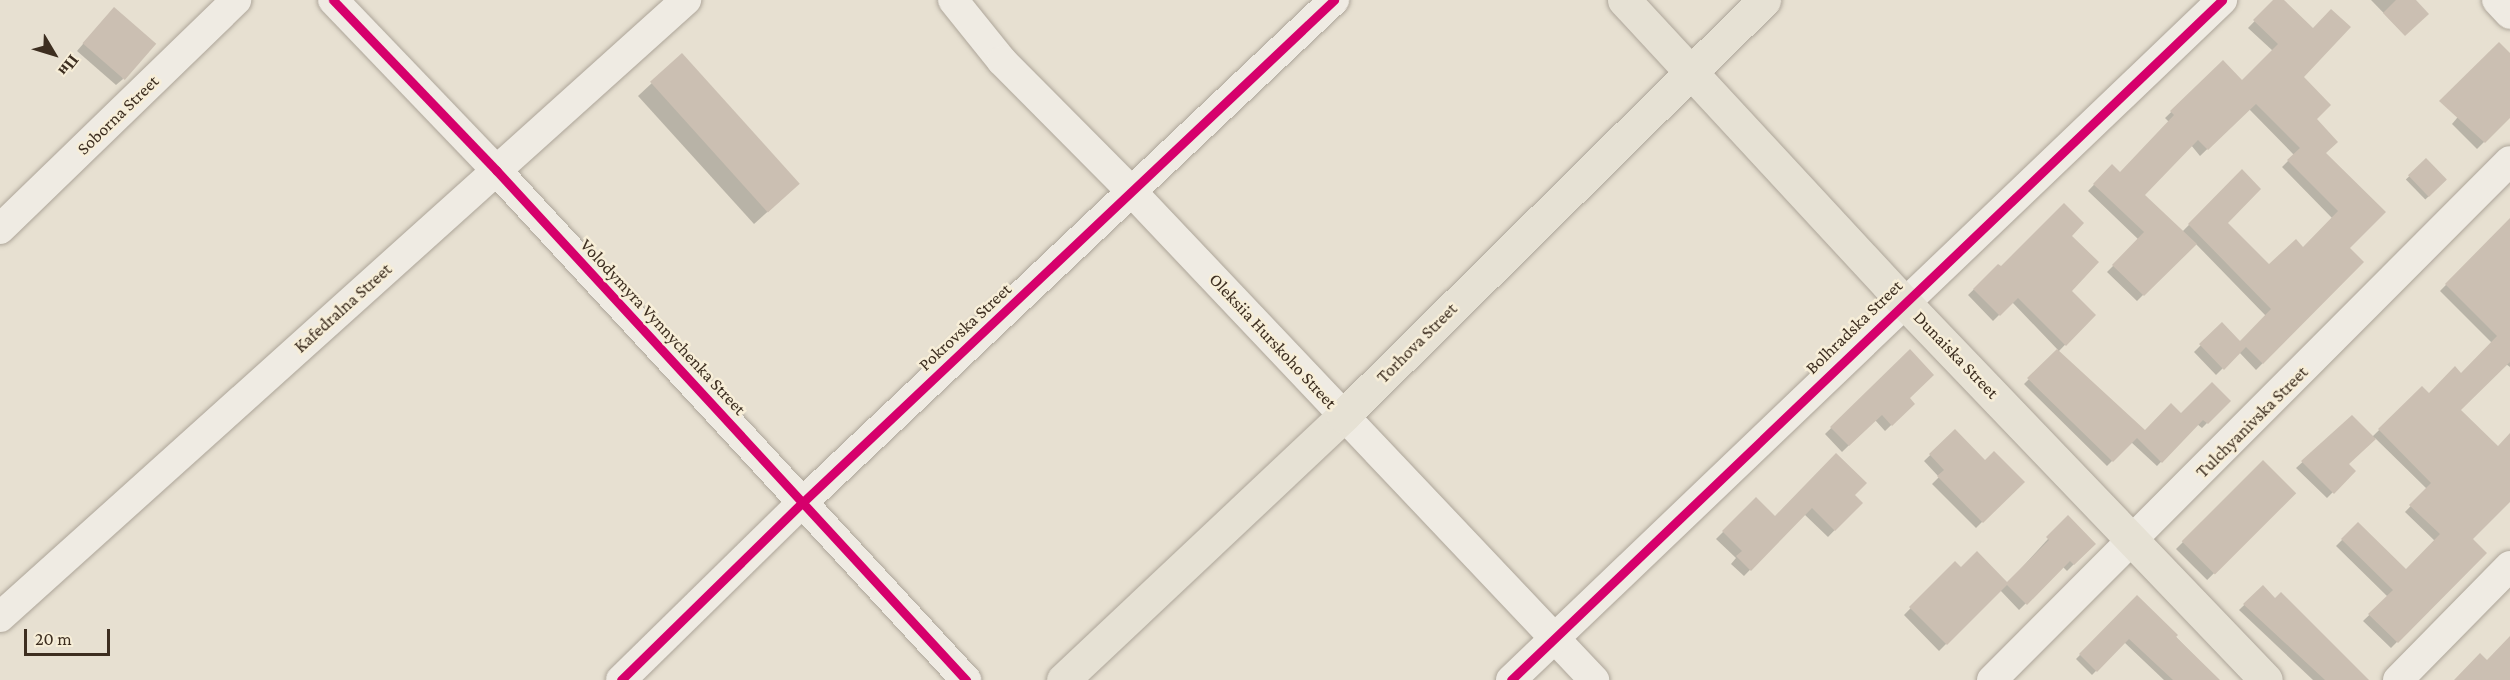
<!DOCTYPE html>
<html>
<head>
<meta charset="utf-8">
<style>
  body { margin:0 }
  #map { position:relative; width:2510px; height:680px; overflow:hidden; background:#e7e0d1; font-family:"Crimson Pro",serif }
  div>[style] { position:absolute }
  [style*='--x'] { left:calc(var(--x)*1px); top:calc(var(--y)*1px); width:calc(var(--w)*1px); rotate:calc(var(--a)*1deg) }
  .shadow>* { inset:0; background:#0003; transform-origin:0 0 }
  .building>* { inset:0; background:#cbbfb2; transform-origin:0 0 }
  .roads { filter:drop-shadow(0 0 2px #ada599) drop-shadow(0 0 2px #ada599) }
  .minor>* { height:30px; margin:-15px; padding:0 15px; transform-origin:15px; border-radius:15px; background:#efebe3 }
  .major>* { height:33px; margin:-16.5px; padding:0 16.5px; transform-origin:16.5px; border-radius:16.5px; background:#e6e1d4 }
  .cycleway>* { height:9px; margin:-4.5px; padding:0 4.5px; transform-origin:4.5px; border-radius:4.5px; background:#d6006c }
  span { translate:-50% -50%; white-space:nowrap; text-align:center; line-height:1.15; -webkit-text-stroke:5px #f7eed8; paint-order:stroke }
  .street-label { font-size:18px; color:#3d2e20 }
  .north { position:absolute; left:24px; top:24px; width:60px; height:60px; -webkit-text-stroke:4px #f7eed8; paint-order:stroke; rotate:128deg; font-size:16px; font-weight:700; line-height:24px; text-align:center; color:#3d2e20 }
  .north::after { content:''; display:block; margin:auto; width:21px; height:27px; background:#3d2e20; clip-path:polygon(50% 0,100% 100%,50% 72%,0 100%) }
  .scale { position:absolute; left:24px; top:629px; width:86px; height:27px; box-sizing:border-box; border:3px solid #3d2e20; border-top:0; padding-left:8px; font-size:18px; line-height:21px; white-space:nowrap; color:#3d2e20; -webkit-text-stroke:4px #f7eed8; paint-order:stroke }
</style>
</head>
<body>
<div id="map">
  <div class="shadow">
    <i style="clip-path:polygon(evenodd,2275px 0,2282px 0,2348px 248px,2362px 262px,2256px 370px,2239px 352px,2216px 375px,2194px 352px,2222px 324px,2240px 343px,2266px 316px,2195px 243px,2137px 301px,2107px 272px,2139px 240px,2088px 191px,2112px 166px,2120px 174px,2169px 122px,2165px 118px,2223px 62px,2242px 83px,2273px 51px,2248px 28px,2275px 0,2249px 109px,2294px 155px,2282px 167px,2333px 219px,2303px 249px,2269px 266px,2226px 223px,2242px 171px,2182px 232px,2143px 195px,2191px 145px,2200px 156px,2249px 109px)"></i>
    <i style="clip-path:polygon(2371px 0,2414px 0,2405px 35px)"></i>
    <i style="clip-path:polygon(107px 16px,123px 79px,116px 85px,77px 51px)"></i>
    <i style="clip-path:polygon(682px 55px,785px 196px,754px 224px,638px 96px)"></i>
    <i style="clip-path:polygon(2510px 55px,2510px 116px,2477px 149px,2452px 124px)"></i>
    <i style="left:2426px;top:160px;width:28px;height:28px;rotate:46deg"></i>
    <i style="clip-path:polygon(2509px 221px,2510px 367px,2506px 364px,2459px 410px,2498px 448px,2510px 435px,2510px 500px,2470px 539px,2485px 553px,2391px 648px,2363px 621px,2388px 597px,2336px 546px,2358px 524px,2406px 571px,2435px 541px,2405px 512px,2427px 489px,2375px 438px,2347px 464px,2354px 471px,2327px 498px,2296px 468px,2352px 417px,2372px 437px,2422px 388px,2429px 395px,2461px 375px,2492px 343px,2440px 291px)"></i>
    <i style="clip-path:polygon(2070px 236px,2070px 291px,2094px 315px,2058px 352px,2145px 432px,2181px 415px,2229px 401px,2202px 428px,2197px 424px,2157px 466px,2131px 442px,2107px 466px,2024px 384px,2058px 350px,2012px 302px,1993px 321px,1968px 295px,1998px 266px,2001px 268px)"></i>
    <i style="clip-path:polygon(1910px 351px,1908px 398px,1913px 404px,1885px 431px,1875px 420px,1842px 452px,1825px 434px)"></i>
    <i style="clip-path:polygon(1955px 431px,1985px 462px,2022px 482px,1976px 528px,1932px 484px,1939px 477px,1924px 461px)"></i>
    <i style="left:2263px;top:462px;width:44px;height:123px;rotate:45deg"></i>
    <i style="clip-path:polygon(1853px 495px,1861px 503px,1828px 537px,1804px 514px,1744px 576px,1731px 564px,1736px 558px,1716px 539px,1756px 499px,1775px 518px)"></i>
    <i style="clip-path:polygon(2068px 517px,2094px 544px,2067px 571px,2063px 567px,2019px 610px,2000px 590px,1939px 651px,1904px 615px,1955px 563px,1961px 569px,2007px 584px)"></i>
    <i style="clip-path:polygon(2262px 588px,2351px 680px,2313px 680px,2239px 610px)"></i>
    <i style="clip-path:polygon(2137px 597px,2218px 680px,2164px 680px,2124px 642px,2092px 675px,2076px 659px)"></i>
  </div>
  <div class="building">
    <i style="clip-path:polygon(2273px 0,2284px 0,2313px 28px,2331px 9px,2351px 27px,2304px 77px,2331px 105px,2317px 119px,2338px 142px,2326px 153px,2386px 212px,2350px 248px,2364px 262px,2263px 364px,2246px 347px,2224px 370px,2199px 344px,2222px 322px,2240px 341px,2271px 309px,2188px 224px,2242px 169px,2261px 189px,2228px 223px,2269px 264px,2296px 239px,2303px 247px,2338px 211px,2287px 160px,2300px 148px,2256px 104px,2208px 150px,2198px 140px,2145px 195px,2197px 244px,2144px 296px,2112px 265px,2144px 232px,2093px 184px,2112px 164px,2120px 172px,2174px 115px,2170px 111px,2223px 60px,2242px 80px,2278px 44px,2253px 20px)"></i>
    <i style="clip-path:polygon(2396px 0,2416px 0,2429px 14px,2405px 36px,2383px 13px)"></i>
    <i style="left:114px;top:7px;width:56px;height:48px;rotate:41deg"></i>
    <i style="clip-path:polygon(2499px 42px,2510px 53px,2510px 118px,2485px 143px,2439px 101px)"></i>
    <i style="left:682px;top:53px;width:176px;height:43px;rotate:48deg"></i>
    <i style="left:2426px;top:158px;width:30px;height:25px;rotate:46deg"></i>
    <i style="clip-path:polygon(2064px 203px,2084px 223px,2072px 236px,2099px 262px,2072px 291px,2096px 315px,2066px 346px,2018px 298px,2000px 316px,1973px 289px,1998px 264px,2001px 266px)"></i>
    <i style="clip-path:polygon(2510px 218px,2510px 362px,2461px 410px,2498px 446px,2510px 433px,2510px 502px,2473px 539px,2487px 553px,2398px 643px,2368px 614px,2393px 590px,2341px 539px,2358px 522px,2406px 569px,2440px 534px,2409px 505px,2431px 483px,2378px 429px,2422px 386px,2429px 393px,2455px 366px,2461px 373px,2497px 336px,2445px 284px)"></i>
    <i style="clip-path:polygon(1910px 349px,1934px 375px,1910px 398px,1915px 404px,1892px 426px,1882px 415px,1849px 446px,1830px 427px)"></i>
    <i style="clip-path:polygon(2057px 349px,2145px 430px,2171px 403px,2181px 413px,2212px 382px,2231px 401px,2208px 424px,2203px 420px,2162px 463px,2137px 438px,2113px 462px,2027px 378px)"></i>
    <i style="clip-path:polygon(2352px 415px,2376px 439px,2349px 464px,2356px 471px,2334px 494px,2301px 461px)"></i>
    <i style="clip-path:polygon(1955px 429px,1985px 460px,1994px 451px,2025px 482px,1983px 523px,1937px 476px,1944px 470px,1929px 454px)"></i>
    <i style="clip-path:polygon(1836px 453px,1867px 483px,1855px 495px,1863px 503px,1835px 531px,1812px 508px,1751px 571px,1736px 556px,1742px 551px,1722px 531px,1756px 497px,1775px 516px)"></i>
    <i style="left:2263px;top:460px;width:47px;height:115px;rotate:45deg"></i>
    <i style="clip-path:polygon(2068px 515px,2096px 544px,2074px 565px,2070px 561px,2027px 605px,2007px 585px,1947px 645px,1909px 607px,1955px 561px,1961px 567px,1977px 551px,2007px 582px,2049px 540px,2046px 537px)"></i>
    <i style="clip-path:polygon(2263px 585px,2275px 598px,2281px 592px,2369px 680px,2325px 680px,2243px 604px)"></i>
    <i style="clip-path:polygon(2137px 595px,2178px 635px,2176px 637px,2220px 680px,2173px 680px,2129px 639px,2097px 672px,2079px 654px)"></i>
    <i style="clip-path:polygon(2510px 636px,2510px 680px,2454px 680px,2480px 653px,2487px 660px)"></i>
  </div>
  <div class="roads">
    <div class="minor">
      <i style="--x:333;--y:0;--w:236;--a:46.2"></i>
      <i style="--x:496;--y:170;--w:694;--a:47.34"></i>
      <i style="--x:953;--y:0;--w:78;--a:51.2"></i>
      <i style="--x:1002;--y:61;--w:186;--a:45.2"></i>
      <i style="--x:1133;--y:193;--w:671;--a:46.57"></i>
      <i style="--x:2497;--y:0;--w:19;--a:47"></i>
      <i style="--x:0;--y:229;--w:329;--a:-44.1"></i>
      <i style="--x:0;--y:617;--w:923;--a:-41.97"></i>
      <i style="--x:621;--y:680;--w:255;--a:-44.4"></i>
      <i style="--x:803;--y:502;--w:731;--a:-43.39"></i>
      <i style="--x:1511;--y:680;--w:984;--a:-43.72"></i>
      <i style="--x:1992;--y:680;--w:733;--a:-45.06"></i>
      <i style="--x:2398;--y:680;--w:160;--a:-45.5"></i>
    </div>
    <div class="major">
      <i style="--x:1624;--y:0;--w:412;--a:47.2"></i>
      <i style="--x:1904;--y:302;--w:523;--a:46.24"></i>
      <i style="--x:1063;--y:680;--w:385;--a:-43.3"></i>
      <i style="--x:1343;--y:416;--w:592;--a:-44.66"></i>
    </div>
  </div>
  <div class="cycleway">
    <i style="--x:333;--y:0;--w:236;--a:46.2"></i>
    <i style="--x:496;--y:170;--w:694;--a:47.34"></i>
    <i style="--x:621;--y:680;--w:255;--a:-44.4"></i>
    <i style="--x:803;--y:502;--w:731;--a:-43.39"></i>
    <i style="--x:1511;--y:680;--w:984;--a:-43.72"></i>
  </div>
  <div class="street-label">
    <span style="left:118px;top:115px;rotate:-44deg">Soborna Street</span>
    <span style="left:343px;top:308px;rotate:-42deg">Kafedralna Street</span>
    <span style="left:663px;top:327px;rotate:47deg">Volodymyra Vynnychenka Street</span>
    <span style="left:965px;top:327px;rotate:-43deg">Pokrovska Street</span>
    <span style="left:1854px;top:327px;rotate:-44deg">Bolhradska Street</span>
    <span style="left:1273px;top:341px;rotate:47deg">Oleksiia Hurskoho Street</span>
    <span style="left:1417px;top:343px;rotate:-45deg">Torhova Street</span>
    <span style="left:1956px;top:355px;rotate:46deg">Dunaiska Street</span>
    <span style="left:2252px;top:422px;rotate:-45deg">Tulchyanivska Street</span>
  </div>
  <div class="north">Пн</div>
  <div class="scale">20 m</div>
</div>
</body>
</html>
